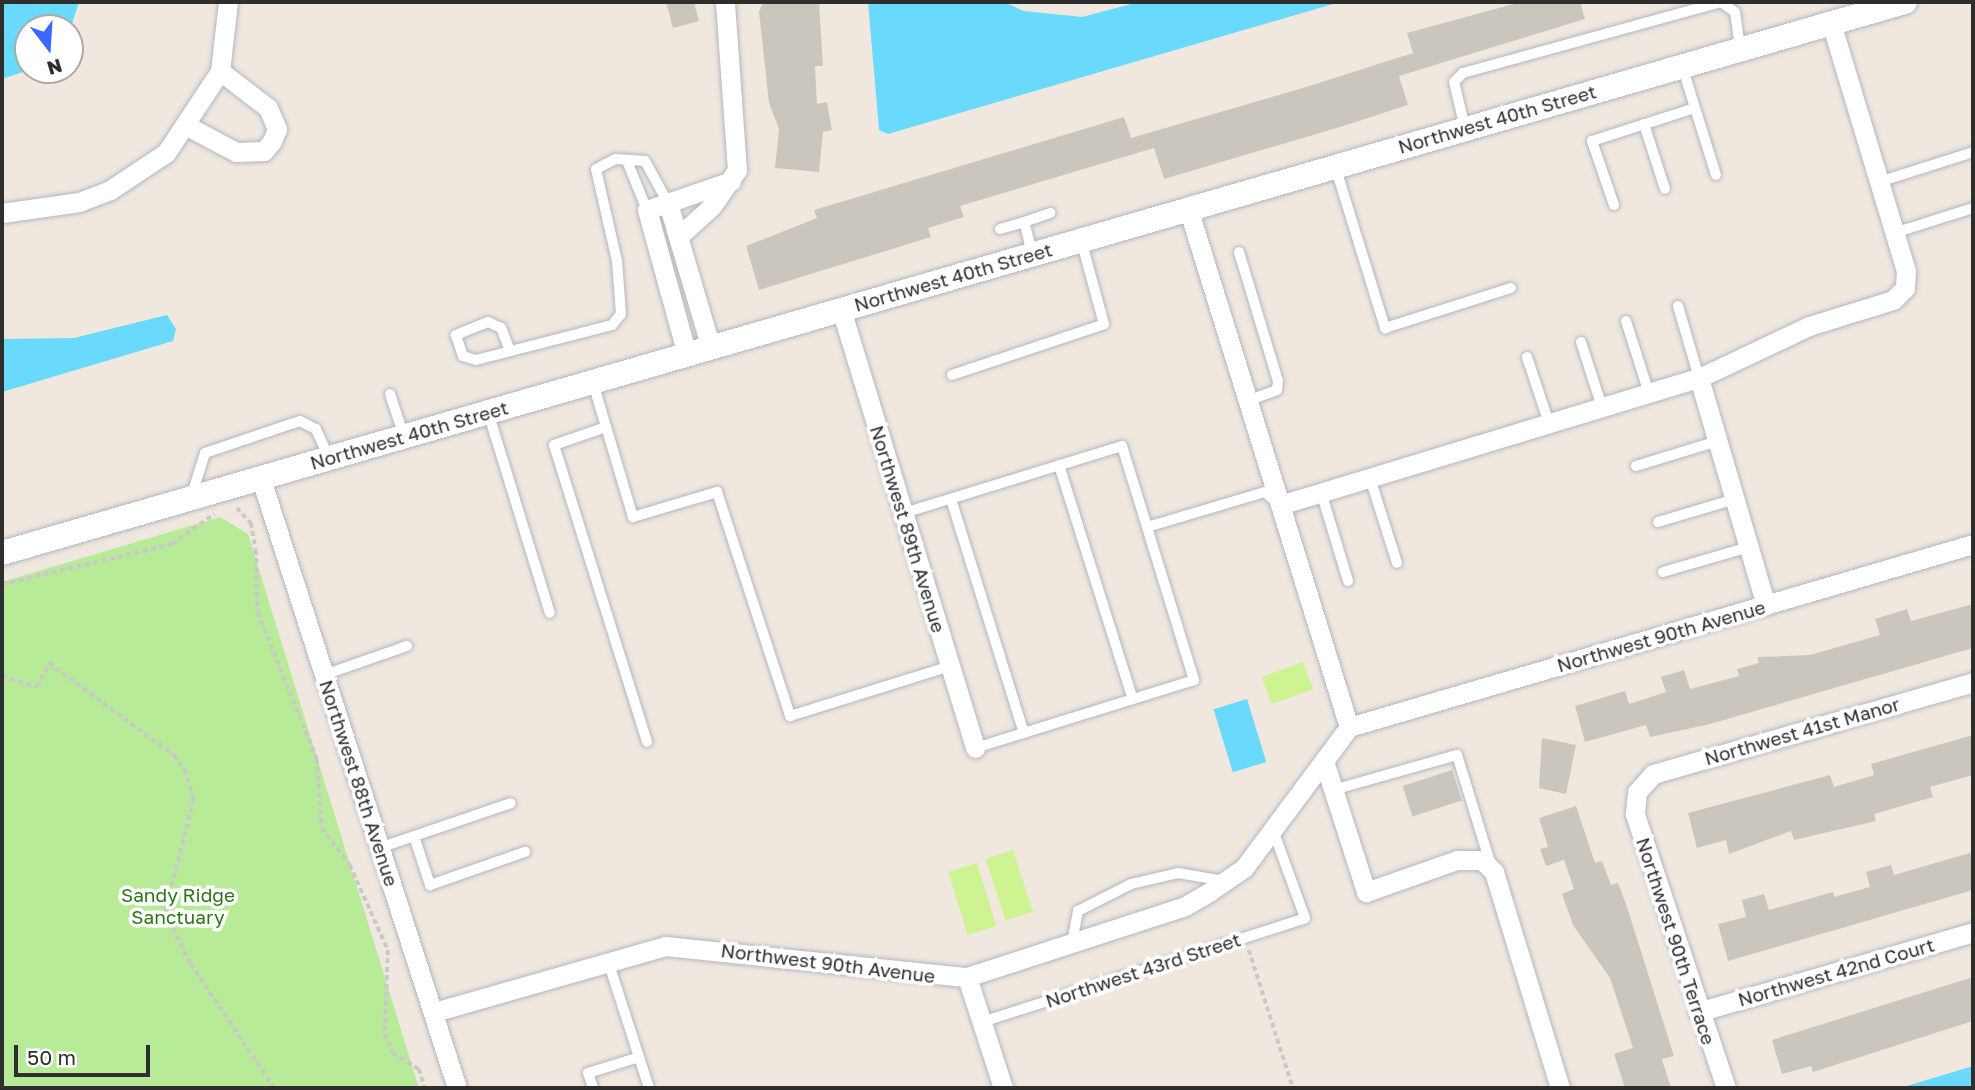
<!DOCTYPE html>
<html>
<head>
<meta charset="utf-8">
<style>
  body { margin:0 }
  #map { position:relative; width:1975px; height:1090px; overflow:hidden; background:#f0e8df; font-family:"Golos Text",sans-serif }
  div>[style] { position:absolute }
  [style*='--x'] { left:calc(var(--x)*1px); top:calc(var(--y)*1px); width:calc(var(--w)*1px); rotate:calc(var(--a)*1deg) }
  .green>* { inset:0; background:#b7eb97 }
  .pitch>* { inset:0; background:#cdf392; transform-origin:0 0 }
  .water>* { inset:0; background:#69dafb; transform-origin:0 0 }
  .building>* { inset:0; background:#cbc6bd; transform-origin:0 0 }
  .path>* { height:3.5px; margin-top:-1.75px; transform-origin:0; background:repeating-linear-gradient(90deg,#c9c9c9 0 5px,transparent 0 8.5px) }
  .roads { filter:drop-shadow(0 0 2px #b3b6c2) drop-shadow(0 0 2px #b3b6c2) }
  .service>* { height:10px; margin:-5px; padding:0 5px; transform-origin:5px; border-radius:5px; background:#fff }
  .minor>* { height:19px; margin:-9.5px; padding:0 9.5px; transform-origin:9.5px; border-radius:9.5px; background:#fff }
  .tertiary>* { height:24px; margin:-12px; padding:0 12px; transform-origin:12px; border-radius:12px; background:#fff }
  span { translate:-50% -50%; white-space:nowrap; text-align:center; line-height:1.15; -webkit-text-stroke:7px #fff; paint-order:stroke }
  .street-label { font-size:19px; color:#2e2e2e }
  .park-label { font-size:19px; color:#2b7513 }
  .frame { position:absolute; inset:0; border:4px solid #2e2e2e; pointer-events:none }
  .north { position:absolute; left:14px; top:14px; width:70px; height:70px; box-sizing:border-box; background:#fff; border:2px solid #ababab; border-radius:50%; rotate:163deg; font-size:19px; font-weight:700; line-height:28px; text-align:center; color:#2e2e2e }
  .north::after { content:''; display:block; margin:auto; width:24px; height:32px; background:#3d68ff; clip-path:polygon(50% 0,100% 100%,50% 72%,0 100%) }
  .scale { position:absolute; left:14px; top:1045px; width:136px; height:32px; box-sizing:border-box; border:4px solid #2e2e2e; border-top:0; padding-left:9px; font-size:21px; line-height:24px; white-space:nowrap; color:#2e2e2e; -webkit-text-stroke:5px #fff; paint-order:stroke }
</style>
</head>
<body>
<div id="map">
  <div class="green">
    <i style="clip-path:polygon(220px 517px,248px 534px,419px 1088px,2px 1088px,2px 582px)"></i>
  </div>
  <div class="pitch">
    <i style="left:1303px;top:662px;width:29px;height:44px;rotate:70deg"></i>
    <i style="left:1013px;top:850px;width:65px;height:29px;rotate:72deg"></i>
    <i style="left:977px;top:863px;width:66px;height:30px;rotate:73deg"></i>
  </div>
  <div class="water">
    <i style="clip-path:polygon(2px 2px,79px 2px,70px 30px,28px 28px,29px 70px,2px 79px)"></i>
    <i style="clip-path:polygon(868px 2px,1004px 2px,1024px 11px,1082px 17px,1139px 2px,1340px 2px,888px 134px,879px 130px)"></i>
    <i style="clip-path:polygon(167px 315px,176px 329px,173px 341px,2px 392px,2px 339px,74px 338px)"></i>
    <i style="left:1247px;top:699px;width:66px;height:35px;rotate:73deg"></i>
    <i style="clip-path:polygon(1973px 1066px,1973px 1088px,1900px 1088px)"></i>
  </div>
  <div class="building">
    <i style="clip-path:polygon(666px 2px,694px 2px,699px 21px,673px 28px)"></i>
    <i style="clip-path:polygon(763px 2px,819px 2px,823px 66px,815px 66px,817px 104px,827px 102px,832px 130px,823px 132px,819px 172px,775px 168px,779px 129px,769px 103px,759px 12px)"></i>
    <i style="clip-path:polygon(1521px 2px,1580px 2px,1585px 19px,1399px 76px,1408px 105px,1340px 127px,1164px 179px,1154px 148px,960px 206px,964px 217px,928px 228px,931px 237px,759px 290px,746px 246px,817px 218px,814px 210px,1124px 117px,1131px 138px,1306px 87px,1413px 53px,1407px 33px)"></i>
    <i style="clip-path:polygon(1973px 604px,1973px 648px,1710px 724px,1650px 737px,1646px 725px,1585px 742px,1575px 706px,1625px 691px,1629px 704px,1666px 692px,1661px 677px,1684px 670px,1690px 689px,1739px 676px,1737px 669px,1759px 663px,1757px 657px,1810px 655px,1880px 635px,1875px 619px,1907px 609px,1911px 621px)"></i>
    <i style="clip-path:polygon(1973px 735px,1973px 775px,1930px 787px,1933px 797px,1874px 814px,1876px 821px,1794px 840px,1791px 831px,1729px 854px,1726px 840px,1697px 848px,1688px 813px,1830px 775px,1834px 787px,1874px 775px,1871px 764px)"></i>
    <i style="clip-path:polygon(1542px 738px,1576px 745px,1566px 794px,1539px 788px)"></i>
    <i style="left:1452px;top:770px;width:32px;height:52px;rotate:72deg"></i>
    <i style="clip-path:polygon(1576px 806px,1595px 863px,1602px 861px,1611px 885px,1618px 883px,1627px 907px,1674px 1056px,1662px 1059px,1671px 1088px,1625px 1088px,1614px 1054px,1633px 1048px,1610px 978px,1573px 925px,1562px 894px,1574px 889px,1564px 860px,1546px 866px,1540px 849px,1548px 847px,1539px 818px)"></i>
    <i style="clip-path:polygon(1973px 852px,1973px 890px,1728px 961px,1718px 924px,1746px 917px,1742px 900px,1764px 894px,1769px 910px,1833px 892px,1834px 897px,1870px 887px,1866px 872px,1891px 865px,1894px 875px)"></i>
    <i style="clip-path:polygon(1973px 977px,1973px 1021px,1813px 1072px,1811px 1066px,1782px 1074px,1772px 1040px)"></i>
  </div>
  <div class="path">
    <i style="--x:237;--y:508;--w:21;--a:47"></i>
    <i style="--x:251;--y:523;--w:27;--a:80"></i>
    <i style="--x:256;--y:550;--w:63;--a:88.2"></i>
    <i style="--x:258;--y:613;--w:157;--a:68"></i>
    <i style="--x:317;--y:759;--w:69;--a:85.9"></i>
    <i style="--x:322;--y:828;--w:46;--a:52.9"></i>
    <i style="--x:350;--y:865;--w:93;--a:65.9"></i>
    <i style="--x:388;--y:950;--w:84;--a:92"></i>
    <i style="--x:385;--y:1034;--w:21;--a:67"></i>
    <i style="--x:393;--y:1053;--w:31;--a:32"></i>
    <i style="--x:419;--y:1069;--w:20;--a:72"></i>
    <i style="--x:2;--y:584;--w:175;--a:-13.2"></i>
    <i style="--x:172;--y:544;--w:52;--a:-35.5"></i>
    <i style="--x:2;--y:676;--w:37;--a:17"></i>
    <i style="--x:37;--y:687;--w:27;--a:-63"></i>
    <i style="--x:49;--y:663;--w:155;--a:36.4"></i>
    <i style="--x:174;--y:755;--w:19;--a:54"></i>
    <i style="--x:185;--y:770;--w:30;--a:73"></i>
    <i style="--x:194;--y:799;--w:118;--a:104.3"></i>
    <i style="--x:165;--y:913;--w:57;--a:63"></i>
    <i style="--x:191;--y:964;--w:149;--a:56.2"></i>
    <i style="--x:1249;--y:950;--w:145;--a:72.3"></i>
  </div>
  <div class="roads">
    <div class="service">
      <i style="--x:1682;--y:66;--w:114;--a:72.7"></i>
      <i style="--x:1644;--y:124;--w:68;--a:72.1"></i>
      <i style="--x:1465;--y:128;--w:47;--a:-103.4"></i>
      <i style="--x:1454;--y:82;--w:13;--a:-45"></i>
      <i style="--x:1463;--y:73;--w:268;--a:-15.4"></i>
      <i style="--x:1721;--y:2;--w:17;--a:36"></i>
      <i style="--x:1735;--y:12;--w:36;--a:82"></i>
      <i style="--x:627;--y:161;--w:53;--a:67.8"></i>
      <i style="--x:1335;--y:166;--w:170;--a:72.8"></i>
      <i style="--x:1385;--y:328;--w:132;--a:-17.6"></i>
      <i style="--x:1879;--y:182;--w:99;--a:-17.7"></i>
      <i style="--x:1614;--y:205;--w:68;--a:-109"></i>
      <i style="--x:1592;--y:141;--w:108;--a:-17.8"></i>
      <i style="--x:1000;--y:229;--w:25;--a:-16"></i>
      <i style="--x:1894;--y:233;--w:83;--a:-17.6"></i>
      <i style="--x:1239;--y:252;--w:135;--a:73.2"></i>
      <i style="--x:1278;--y:381;--w:9;--a:96"></i>
      <i style="--x:1277;--y:390;--w:32;--a:160"></i>
      <i style="--x:1032;--y:253;--w:32;--a:-104"></i>
      <i style="--x:1024;--y:222;--w:28;--a:-19"></i>
      <i style="--x:1678;--y:306;--w:75;--a:73.7"></i>
      <i style="--x:1626;--y:321;--w:76;--a:72.3"></i>
      <i style="--x:1581;--y:342;--w:68;--a:72.1"></i>
      <i style="--x:510;--y:351;--w:25;--a:-111"></i>
      <i style="--x:501;--y:328;--w:14;--a:-155"></i>
      <i style="--x:488;--y:322;--w:35;--a:158"></i>
      <i style="--x:456;--y:335;--w:22;--a:72"></i>
      <i style="--x:463;--y:356;--w:14;--a:17"></i>
      <i style="--x:476;--y:360;--w:140;--a:-14.4"></i>
      <i style="--x:612;--y:325;--w:14;--a:-51"></i>
      <i style="--x:621;--y:314;--w:53;--a:-94.3"></i>
      <i style="--x:617;--y:261;--w:94;--a:-102.9"></i>
      <i style="--x:596;--y:169;--w:22;--a:-27"></i>
      <i style="--x:616;--y:159;--w:29;--a:4"></i>
      <i style="--x:645;--y:161;--w:48;--a:61.3"></i>
      <i style="--x:1527;--y:357;--w:70;--a:71.6"></i>
      <i style="--x:952;--y:375;--w:160;--a:-18.5"></i>
      <i style="--x:1104;--y:324;--w:87;--a:-105.3"></i>
      <i style="--x:593;--y:383;--w:140;--a:73.4"></i>
      <i style="--x:633;--y:517;--w:88;--a:-16.6"></i>
      <i style="--x:717;--y:492;--w:236;--a:71.9"></i>
      <i style="--x:790;--y:716;--w:169;--a:-17.3"></i>
      <i style="--x:390;--y:394;--w:44;--a:71.6"></i>
      <i style="--x:488;--y:412;--w:210;--a:72.9"></i>
      <i style="--x:606;--y:427;--w:55;--a:160.9"></i>
      <i style="--x:554;--y:445;--w:311;--a:72.6"></i>
      <i style="--x:1059;--y:465;--w:245;--a:72.5"></i>
      <i style="--x:1636;--y:466;--w:86;--a:-17"></i>
      <i style="--x:1370;--y:478;--w:89;--a:72.4"></i>
      <i style="--x:1321;--y:492;--w:93;--a:73.1"></i>
      <i style="--x:191;--y:497;--w:46;--a:-72.3"></i>
      <i style="--x:205;--y:453;--w:100;--a:-18.6"></i>
      <i style="--x:300;--y:421;--w:18;--a:27"></i>
      <i style="--x:316;--y:429;--w:32;--a:66"></i>
      <i style="--x:951;--y:499;--w:245;--a:72.7"></i>
      <i style="--x:904;--y:513;--w:228;--a:-17.1"></i>
      <i style="--x:1122;--y:446;--w:85;--a:72.8"></i>
      <i style="--x:1658;--y:522;--w:80;--a:-16.6"></i>
      <i style="--x:1663;--y:572;--w:90;--a:-16.2"></i>
      <i style="--x:324;--y:675;--w:88;--a:-19.3"></i>
      <i style="--x:975;--y:748;--w:229;--a:-17.2"></i>
      <i style="--x:1194;--y:680;--w:160;--a:-107.1"></i>
      <i style="--x:1147;--y:527;--w:123;--a:-16.5"></i>
      <i style="--x:1265;--y:492;--w:12;--a:42"></i>
      <i style="--x:1333;--y:790;--w:129;--a:-15.8"></i>
      <i style="--x:1457;--y:755;--w:112;--a:72.9"></i>
      <i style="--x:414;--y:836;--w:52;--a:71.9"></i>
      <i style="--x:430;--y:885;--w:101;--a:-19.2"></i>
      <i style="--x:379;--y:848;--w:139;--a:-18.8"></i>
      <i style="--x:1072;--y:942;--w:32;--a:-79"></i>
      <i style="--x:1078;--y:911;--w:59;--a:-27"></i>
      <i style="--x:1131;--y:884;--w:48;--a:-13.2"></i>
      <i style="--x:1178;--y:873;--w:48;--a:9.7"></i>
      <i style="--x:608;--y:961;--w:133;--a:72.1"></i>
      <i style="--x:982;--y:1022;--w:339;--a:-17.8"></i>
      <i style="--x:1305;--y:918;--w:94;--a:-110"></i>
      <i style="--x:593;--y:1088;--w:16;--a:-108"></i>
      <i style="--x:588;--y:1073;--w:53;--a:-17.4"></i>
    </div>
    <div class="minor">
      <i style="--x:189;--y:127;--w:53;--a:28"></i>
      <i style="--x:236;--y:152;--w:28;--a:-2"></i>
      <i style="--x:264;--y:151;--w:13;--a:-51"></i>
      <i style="--x:272;--y:141;--w:13;--a:-67"></i>
      <i style="--x:277;--y:129;--w:23;--a:-113"></i>
      <i style="--x:268;--y:108;--w:61;--a:-142.4"></i>
      <i style="--x:668;--y:203;--w:151;--a:73.5"></i>
      <i style="--x:1188;--y:208;--w:543;--a:72.77"></i>
      <i style="--x:2;--y:213;--w:78;--a:-8.1"></i>
      <i style="--x:79;--y:202;--w:33;--a:-21"></i>
      <i style="--x:110;--y:190;--w:67;--a:-33.5"></i>
      <i style="--x:166;--y:153;--w:98;--a:-56.6"></i>
      <i style="--x:220;--y:71;--w:69;--a:-83.4"></i>
      <i style="--x:678;--y:237;--w:46;--a:-42.4"></i>
      <i style="--x:712;--y:206;--w:44;--a:-55.2"></i>
      <i style="--x:737;--y:170;--w:168;--a:-94.1"></i>
      <i style="--x:841;--y:309;--w:459;--a:73"></i>
      <i style="--x:687;--y:355;--w:150;--a:-105.4"></i>
      <i style="--x:647;--y:210;--w:89;--a:-19"></i>
      <i style="--x:1699;--y:378;--w:237;--a:73.6"></i>
      <i style="--x:261;--y:479;--w:640;--a:72.16"></i>
      <i style="--x:1280;--y:505;--w:438;--a:-16.9"></i>
      <i style="--x:1699;--y:378;--w:122;--a:-25.3"></i>
      <i style="--x:1809;--y:326;--w:88;--a:-17.2"></i>
      <i style="--x:1893;--y:300;--w:17;--a:-45"></i>
      <i style="--x:1905;--y:288;--w:17;--a:-87"></i>
      <i style="--x:1906;--y:271;--w:260;--a:-106.8"></i>
      <i style="--x:1324;--y:761;--w:138;--a:72.2"></i>
      <i style="--x:1366;--y:892;--w:96;--a:-19.4"></i>
      <i style="--x:1457;--y:860;--w:25;--a:0"></i>
      <i style="--x:1482;--y:860;--w:17;--a:45"></i>
      <i style="--x:1494;--y:872;--w:226;--a:73"></i>
      <i style="--x:967;--y:977;--w:117;--a:72"></i>
      <i style="--x:434;--y:1012;--w:240;--a:-15.9"></i>
      <i style="--x:665;--y:946;--w:304;--a:5.9"></i>
      <i style="--x:967;--y:977;--w:229;--a:-18"></i>
      <i style="--x:1185;--y:906;--w:28;--a:-30"></i>
      <i style="--x:1209;--y:892;--w:42;--a:-34.4"></i>
      <i style="--x:1244;--y:868;--w:176;--a:-53.3"></i>
      <i style="--x:1349;--y:727;--w:650;--a:-16.34"></i>
      <i style="--x:1698;--y:1012;--w:286;--a:-16.2"></i>
      <i style="--x:1726;--y:1088;--w:289;--a:-108.4"></i>
      <i style="--x:1635;--y:814;--w:22;--a:-85"></i>
      <i style="--x:1637;--y:792;--w:24;--a:-48"></i>
      <i style="--x:1653;--y:774;--w:333;--a:-16"></i>
    </div>
    <div class="tertiary">
      <i style="--x:2;--y:553;--w:1981;--a:-16.15"></i>
    </div>
  </div>
  <div class="street-label">
    <span style="left:1497px;top:119px;rotate:-16deg">Northwest 40th Street</span>
    <span style="left:953px;top:277px;rotate:-16deg">Northwest 40th Street</span>
    <span style="left:409px;top:435px;rotate:-16deg">Northwest 40th Street</span>
    <span style="left:908px;top:529px;rotate:73deg">Northwest 89th Avenue</span>
    <span style="left:1661px;top:636px;rotate:-16deg">Northwest 90th Avenue</span>
    <span style="left:1802px;top:731px;rotate:-16deg">Northwest 41st Manor</span>
    <span style="left:359px;top:783px;rotate:72deg">Northwest 88th Avenue</span>
    <span style="left:1676px;top:941px;rotate:72deg">Northwest 90th Terrace</span>
    <span style="left:828px;top:963px;rotate:7deg">Northwest 90th Avenue</span>
    <span style="left:1143px;top:970px;rotate:-18deg">Northwest 43rd Street</span>
    <span style="left:1836px;top:972px;rotate:-16deg">Northwest 42nd Court</span>
  </div>
  <div class="park-label">
    <span style="left:178px;top:906px">Sandy Ridge<br>Sanctuary</span>
  </div>
  <div class="frame"></div>
  <div class="north">N</div>
  <div class="scale">50 m</div>
</div>
</body>
</html>
